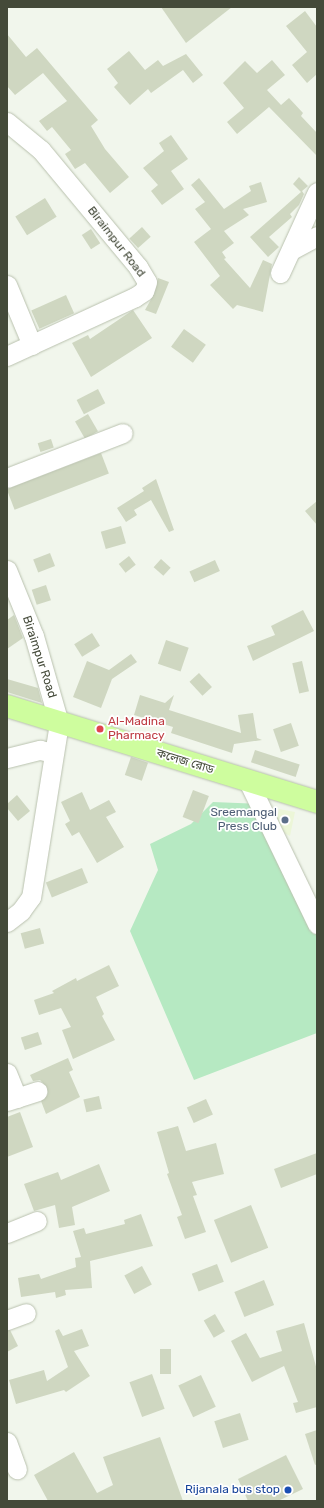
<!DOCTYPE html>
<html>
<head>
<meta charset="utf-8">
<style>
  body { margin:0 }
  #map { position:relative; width:324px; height:1508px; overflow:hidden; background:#f1f6ec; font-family:Rubik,"Noto Sans Bengali",sans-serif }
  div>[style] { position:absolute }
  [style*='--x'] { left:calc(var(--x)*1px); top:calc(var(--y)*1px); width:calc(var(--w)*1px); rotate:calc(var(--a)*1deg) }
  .commercial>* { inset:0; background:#ecf6d8 }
  .green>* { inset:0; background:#b6e9c2 }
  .building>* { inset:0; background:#cfd7c1; transform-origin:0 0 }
  .roads { filter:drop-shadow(0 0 1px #b9c1ae) drop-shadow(0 0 1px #b9c1ae) }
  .minor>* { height:19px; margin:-9.5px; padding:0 9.5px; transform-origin:9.5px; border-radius:9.5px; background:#fff }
  .major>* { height:22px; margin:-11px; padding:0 11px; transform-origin:11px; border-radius:11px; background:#cefd9e }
  .dots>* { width:11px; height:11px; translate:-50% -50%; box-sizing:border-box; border:2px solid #fff; border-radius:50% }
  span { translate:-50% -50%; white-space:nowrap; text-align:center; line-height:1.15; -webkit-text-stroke:3.5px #fff; paint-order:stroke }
  .street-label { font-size:12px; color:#444a39 }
  .health-label { font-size:12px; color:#be3a42 }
  .left { translate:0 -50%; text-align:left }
  .service-label { font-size:12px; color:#4e5e75 }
  .right { translate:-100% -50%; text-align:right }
  .transit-label { font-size:12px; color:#164399 }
  .frame { position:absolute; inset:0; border:8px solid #444a39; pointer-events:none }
</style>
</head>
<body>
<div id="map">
  <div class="commercial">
    <i style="clip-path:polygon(279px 809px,295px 812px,290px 836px,275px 828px)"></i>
  </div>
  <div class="green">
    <i style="clip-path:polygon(213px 802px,259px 804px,317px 931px,317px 1033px,194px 1080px,130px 931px,158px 870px,150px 844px,191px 824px)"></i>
  </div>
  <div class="building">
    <i style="clip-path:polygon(161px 7px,232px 7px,186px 43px)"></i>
    <i style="clip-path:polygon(305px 11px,317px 27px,317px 74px,307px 83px,292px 65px,307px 52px,286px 26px)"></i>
    <i style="clip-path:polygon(7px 34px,26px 57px,37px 48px,98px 120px,91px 126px,105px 149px,129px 177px,110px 193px,85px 163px,75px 169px,65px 154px,71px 150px,52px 127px,47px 131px,39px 121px,67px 101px,43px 73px,15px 95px,7px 86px)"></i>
    <i style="clip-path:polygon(129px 51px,145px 70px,158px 60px,163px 66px,186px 54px,203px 75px,193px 83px,183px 70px,151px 93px,148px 89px,130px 105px,114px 87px,118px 83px,107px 69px)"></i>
    <i style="clip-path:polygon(272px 60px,285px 75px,267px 90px,281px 105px,289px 98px,303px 113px,301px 116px,317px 133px,317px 156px,269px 107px,237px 134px,227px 122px,244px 108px,223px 83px,245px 61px,257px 73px)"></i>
    <i style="clip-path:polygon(171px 135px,188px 159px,171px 171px,184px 189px,162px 205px,151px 191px,158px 185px,143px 168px,164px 151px,159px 143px)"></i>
    <i style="clip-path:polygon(299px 177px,308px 186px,302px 191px,304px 194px,299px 205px,290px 214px,292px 217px,269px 237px,279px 247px,268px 257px,250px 237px,301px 192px,293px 184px)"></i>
    <i style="clip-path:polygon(199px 178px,224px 209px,251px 191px,249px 186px,261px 182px,267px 202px,243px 209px,249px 215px,224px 231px,234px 243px,222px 252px,226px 258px,224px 259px,250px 288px,263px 260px,272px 264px,263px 312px,237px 305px,233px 309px,210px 285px,220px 276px,194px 242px,211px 229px,195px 209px,205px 202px,191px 185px)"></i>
    <i style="left:45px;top:198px;width:22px;height:35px;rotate:58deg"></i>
    <i style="left:142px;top:227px;width:13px;height:17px;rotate:48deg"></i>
    <i style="left:91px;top:229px;width:17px;height:11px;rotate:57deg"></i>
    <i style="clip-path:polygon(158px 278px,169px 282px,156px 314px,145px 310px,154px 294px)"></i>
    <i style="left:66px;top:295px;width:20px;height:38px;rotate:66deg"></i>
    <i style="clip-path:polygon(133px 310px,152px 338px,91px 377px,72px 343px,88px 335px,90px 339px)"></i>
    <i style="left:184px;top:329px;width:27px;height:22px;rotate:36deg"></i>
    <i style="left:98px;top:389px;width:16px;height:24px;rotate:63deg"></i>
    <i style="left:88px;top:414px;width:20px;height:15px;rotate:60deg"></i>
    <i style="left:51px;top:439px;width:9px;height:14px;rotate:72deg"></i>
    <i style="left:101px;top:453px;width:22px;height:101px;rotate:69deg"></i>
    <i style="clip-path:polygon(156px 479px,174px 530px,169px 532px,151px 500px,134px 510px,137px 515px,126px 522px,117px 508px,144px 491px,142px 488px)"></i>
    <i style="clip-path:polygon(317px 501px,317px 525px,305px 511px)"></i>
    <i style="left:121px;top:526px;width:18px;height:21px;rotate:74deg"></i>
    <i style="left:50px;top:553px;width:14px;height:18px;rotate:69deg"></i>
    <i style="left:129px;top:556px;width:11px;height:13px;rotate:52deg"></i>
    <i style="left:161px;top:559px;width:13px;height:11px;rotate:42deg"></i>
    <i style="left:215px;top:560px;width:12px;height:28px;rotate:66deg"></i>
    <i style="left:46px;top:585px;width:16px;height:15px;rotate:72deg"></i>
    <i style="clip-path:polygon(303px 610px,314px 631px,253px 661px,247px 646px,275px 635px,271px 626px)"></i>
    <i style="clip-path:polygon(14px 615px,23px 638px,7px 649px,7px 620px)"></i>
    <i style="left:92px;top:633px;width:15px;height:21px;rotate:58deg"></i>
    <i style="left:166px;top:640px;width:24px;height:25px;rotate:19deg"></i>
    <i style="clip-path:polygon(131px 654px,137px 662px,112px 679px,101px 708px,73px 697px,87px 661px,109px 670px)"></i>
    <i style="left:302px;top:661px;width:31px;height:10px;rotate:77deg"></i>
    <i style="left:199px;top:673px;width:19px;height:13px;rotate:47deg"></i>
    <i style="clip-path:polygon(7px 679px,38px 688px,42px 703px,7px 692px)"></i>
    <i style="clip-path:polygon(140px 695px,165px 703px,174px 695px,169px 710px,241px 733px,238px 715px,253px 713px,257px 738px,262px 740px,234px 744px,232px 753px,171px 733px,173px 727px,134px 715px)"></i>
    <i style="left:291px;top:723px;width:24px;height:19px;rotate:71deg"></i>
    <i style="left:255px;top:750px;width:47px;height:13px;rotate:18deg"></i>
    <i style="left:131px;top:757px;width:18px;height:19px;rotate:19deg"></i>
    <i style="left:193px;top:790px;width:17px;height:29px;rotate:21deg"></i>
    <i style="clip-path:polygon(82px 792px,90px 810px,109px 800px,116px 812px,106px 817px,124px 847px,97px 863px,79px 832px,72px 836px,65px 824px,70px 821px,61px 802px)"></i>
    <i style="clip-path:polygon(17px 795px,30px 811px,18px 821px,7px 808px,7px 804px)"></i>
    <i style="left:82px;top:868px;width:16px;height:39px;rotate:68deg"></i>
    <i style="left:40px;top:928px;width:16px;height:20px;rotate:75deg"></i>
    <i style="clip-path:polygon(109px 965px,119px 986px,96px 997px,104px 1014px,102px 1016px,115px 1040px,73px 1059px,62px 1030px,71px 1027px,61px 1008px,39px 1015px,34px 1000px,54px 993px,52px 991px,76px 978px,77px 981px)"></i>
    <i style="left:38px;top:1032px;width:13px;height:18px;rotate:72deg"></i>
    <i style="clip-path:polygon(68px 1058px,73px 1070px,69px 1072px,80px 1097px,46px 1114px,41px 1101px,48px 1094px,47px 1087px,40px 1080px,33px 1081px,30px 1075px)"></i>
    <i style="left:99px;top:1096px;width:13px;height:16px;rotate:77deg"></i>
    <i style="left:206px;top:1099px;width:17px;height:21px;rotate:66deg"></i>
    <i style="clip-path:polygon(20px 1112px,33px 1147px,7px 1157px,7px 1117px)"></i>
    <i style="clip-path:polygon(178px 1126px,186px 1151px,216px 1143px,224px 1174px,192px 1182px,197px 1195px,193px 1196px,206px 1232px,185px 1239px,177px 1217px,182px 1215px,167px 1174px,169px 1173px,157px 1132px)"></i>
    <i style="clip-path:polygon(317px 1153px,317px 1174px,281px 1188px,274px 1169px)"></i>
    <i style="clip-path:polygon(99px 1164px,110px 1191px,72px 1207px,75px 1225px,59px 1228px,55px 1205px,34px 1211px,24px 1184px,58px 1172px,61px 1180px)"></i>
    <i style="left:251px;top:1205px;width:46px;height:40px;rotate:68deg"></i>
    <i style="clip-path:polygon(141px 1214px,153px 1246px,90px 1261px,92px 1288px,65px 1290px,66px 1295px,56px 1298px,55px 1292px,21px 1297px,18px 1278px,39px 1274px,41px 1279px,76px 1267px,75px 1258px,81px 1257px,73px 1231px,84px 1228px,86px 1234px,125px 1224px,124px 1220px)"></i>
    <i style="left:217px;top:1264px;width:19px;height:27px;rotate:69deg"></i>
    <i style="left:142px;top:1266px;width:21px;height:20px;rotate:62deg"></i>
    <i style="left:264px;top:1280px;width:27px;height:32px;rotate:68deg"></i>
    <i style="left:215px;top:1314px;width:20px;height:13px;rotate:60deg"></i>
    <i style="clip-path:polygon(304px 1323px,317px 1370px,317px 1407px,296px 1413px,293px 1403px,298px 1402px,284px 1366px,252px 1382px,231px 1341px,246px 1333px,260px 1358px,282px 1351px,276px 1331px)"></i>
    <i style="clip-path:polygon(59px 1329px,63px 1336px,82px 1329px,89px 1346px,74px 1351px,90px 1376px,66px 1392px,64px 1390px,16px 1404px,9px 1380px,44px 1370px,47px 1381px,68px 1367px,55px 1331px)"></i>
    <i style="clip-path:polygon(10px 1330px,18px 1346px,7px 1352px,7px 1331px)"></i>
    <i style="left:160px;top:1349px;width:11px;height:25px"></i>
    <i style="left:152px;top:1374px;width:37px;height:24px;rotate:70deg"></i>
    <i style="left:201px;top:1375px;width:35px;height:25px;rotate:65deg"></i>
    <i style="left:240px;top:1413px;width:28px;height:27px;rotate:72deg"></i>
    <i style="clip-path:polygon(317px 1430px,317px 1464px,315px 1465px,305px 1434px)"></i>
    <i style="clip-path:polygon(160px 1437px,183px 1501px,48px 1501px,34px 1475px,74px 1452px,97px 1493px,113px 1485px,103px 1457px)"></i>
    <i style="clip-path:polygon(286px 1455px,303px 1489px,278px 1501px,248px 1501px,238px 1479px)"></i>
  </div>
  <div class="roads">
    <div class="minor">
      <i style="--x:7;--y:122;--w:44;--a:39.5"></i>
      <i style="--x:41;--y:150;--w:152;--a:50.3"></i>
      <i style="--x:138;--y:267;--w:17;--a:59"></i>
      <i style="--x:147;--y:282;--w:9;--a:108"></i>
      <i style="--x:144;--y:291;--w:11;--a:146"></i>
      <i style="--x:135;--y:297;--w:141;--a:155.3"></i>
      <i style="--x:291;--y:250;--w:30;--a:-28"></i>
      <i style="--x:280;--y:273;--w:89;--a:-65.4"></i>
      <i style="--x:7;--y:285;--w:65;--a:67.4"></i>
      <i style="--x:7;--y:478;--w:124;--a:-21.2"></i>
      <i style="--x:7;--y:570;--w:71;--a:67.8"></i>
      <i style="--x:34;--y:636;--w:91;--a:74"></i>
      <i style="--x:59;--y:723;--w:176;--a:99.1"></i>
      <i style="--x:31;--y:897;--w:17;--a:126"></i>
      <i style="--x:21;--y:911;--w:18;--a:142"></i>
      <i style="--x:7;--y:758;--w:34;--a:-14"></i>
      <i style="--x:40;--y:750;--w:14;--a:12"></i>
      <i style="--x:248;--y:781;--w:159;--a:64.2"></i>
      <i style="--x:7;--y:1073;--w:27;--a:68"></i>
      <i style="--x:7;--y:1101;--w:32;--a:-18"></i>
      <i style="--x:7;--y:1233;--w:32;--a:-22"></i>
      <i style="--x:7;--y:1320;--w:20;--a:-20"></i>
      <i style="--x:7;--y:1442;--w:29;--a:70"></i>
    </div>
    <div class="major">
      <i style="--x:7;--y:706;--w:325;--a:17.2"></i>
    </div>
  </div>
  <div class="dots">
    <i style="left:100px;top:729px;background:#e0444e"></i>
    <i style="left:285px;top:820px;background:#5c6f8a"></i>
    <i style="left:288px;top:1490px;background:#1a4fb4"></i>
  </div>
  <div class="street-label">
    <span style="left:116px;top:242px;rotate:52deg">Biraimpur Road</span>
    <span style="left:39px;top:657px;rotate:72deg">Biraimpur Road</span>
    <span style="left:185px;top:762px;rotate:17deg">কলেজ রোড</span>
  </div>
  <div class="health-label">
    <span class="left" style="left:108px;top:729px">Al-Madina<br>Pharmacy</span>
  </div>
  <div class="service-label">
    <span class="right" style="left:277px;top:820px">Sreemangal<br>Press Club</span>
  </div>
  <div class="transit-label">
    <span class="right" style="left:280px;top:1490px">Rijanala bus stop</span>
  </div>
  <div class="frame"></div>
</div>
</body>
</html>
